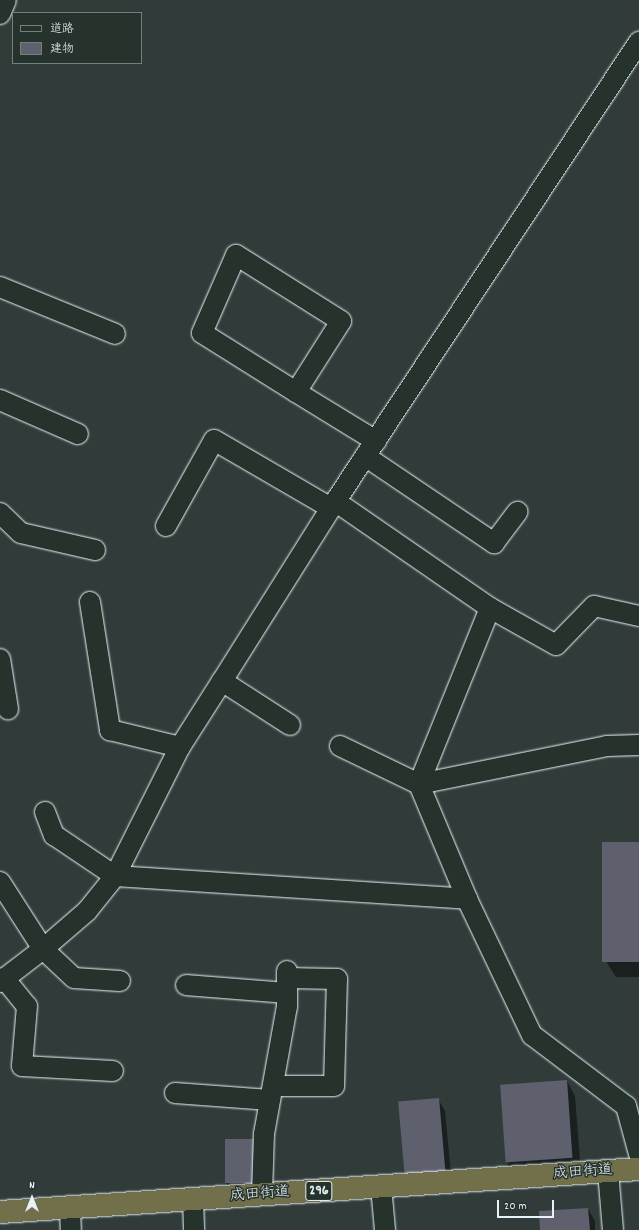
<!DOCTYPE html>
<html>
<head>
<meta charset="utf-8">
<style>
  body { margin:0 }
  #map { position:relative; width:639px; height:1230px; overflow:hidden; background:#313c3a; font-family:Dekko,"Klee One",sans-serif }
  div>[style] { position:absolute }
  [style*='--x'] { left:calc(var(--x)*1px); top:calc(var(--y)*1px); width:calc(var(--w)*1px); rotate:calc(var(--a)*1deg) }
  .shadow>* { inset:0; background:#0007 }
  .building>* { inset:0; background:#5f606d; transform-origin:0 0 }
  .roads { filter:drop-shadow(0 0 1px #e8f1f8) drop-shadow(0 0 1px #e8f1f8) }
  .minor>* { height:20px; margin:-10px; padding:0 10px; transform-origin:10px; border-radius:10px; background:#26332d }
  .highway>* { height:22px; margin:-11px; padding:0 11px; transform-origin:11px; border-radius:11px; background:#71704a }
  span { translate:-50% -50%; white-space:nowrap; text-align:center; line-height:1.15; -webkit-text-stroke:3px #26332d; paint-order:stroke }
  .shield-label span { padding:1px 3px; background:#26332d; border:1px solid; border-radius:3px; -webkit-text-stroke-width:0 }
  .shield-label { font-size:14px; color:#e8f1f8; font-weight:700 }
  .street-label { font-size:15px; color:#e8f1f8 }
  .legend { position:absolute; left:12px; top:12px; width:130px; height:52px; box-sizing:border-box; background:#26332d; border:1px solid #747f7e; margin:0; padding:5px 7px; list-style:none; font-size:12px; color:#e8f1f8 }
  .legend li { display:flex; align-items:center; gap:8px; height:20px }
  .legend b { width:20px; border:1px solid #747f7e }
  .north { position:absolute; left:12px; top:1178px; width:40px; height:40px; -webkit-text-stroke:3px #26332d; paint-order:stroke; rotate:0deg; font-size:11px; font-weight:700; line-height:16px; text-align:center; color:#e8f1f8 }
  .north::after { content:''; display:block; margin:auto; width:14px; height:18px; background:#e8f1f8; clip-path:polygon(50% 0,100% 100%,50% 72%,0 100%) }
  .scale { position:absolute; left:497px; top:1200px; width:57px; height:18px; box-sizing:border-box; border:2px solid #e8f1f8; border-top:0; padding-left:5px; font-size:12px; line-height:14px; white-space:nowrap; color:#e8f1f8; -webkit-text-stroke:3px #26332d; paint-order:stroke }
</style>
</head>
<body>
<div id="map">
  <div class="shadow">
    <i style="clip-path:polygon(639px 843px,639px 977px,616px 977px,607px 963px)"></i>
    <i style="clip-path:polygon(567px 1081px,575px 1096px,581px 1173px,515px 1178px,507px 1163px)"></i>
    <i style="clip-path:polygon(438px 1099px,445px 1111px,452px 1185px,413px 1188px)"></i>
    <i style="clip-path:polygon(226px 1140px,261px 1190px,230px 1191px,226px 1183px)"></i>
    <i style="clip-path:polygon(588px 1209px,595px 1221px,595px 1230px,541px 1230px)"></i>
  </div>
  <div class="building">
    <i style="left:639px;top:842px;width:120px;height:37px;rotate:90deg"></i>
    <i style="left:567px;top:1080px;width:78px;height:67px;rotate:86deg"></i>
    <i style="left:439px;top:1098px;width:75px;height:41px;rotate:85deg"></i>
    <i style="left:225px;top:1139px;width:32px;height:44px"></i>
    <i style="clip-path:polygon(588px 1208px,590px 1230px,540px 1230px,539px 1211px)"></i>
  </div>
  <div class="roads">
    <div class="minor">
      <i style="--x:0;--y:14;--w:15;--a:-67"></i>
      <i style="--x:0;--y:287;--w:124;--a:22.2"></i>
      <i style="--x:296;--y:392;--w:84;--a:-57.6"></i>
      <i style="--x:341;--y:321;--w:124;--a:-147.8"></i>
      <i style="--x:236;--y:255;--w:85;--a:113.6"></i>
      <i style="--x:202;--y:333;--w:111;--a:32.1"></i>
      <i style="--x:296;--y:392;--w:94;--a:31.5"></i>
      <i style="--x:0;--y:400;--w:85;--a:23.6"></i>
      <i style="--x:365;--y:456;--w:156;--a:34"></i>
      <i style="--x:494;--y:543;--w:39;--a:-53"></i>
      <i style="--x:335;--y:501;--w:188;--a:34.6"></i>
      <i style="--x:0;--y:513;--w:29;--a:44"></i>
      <i style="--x:21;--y:533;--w:76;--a:12.9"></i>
      <i style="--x:166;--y:526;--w:98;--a:-60.8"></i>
      <i style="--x:214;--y:440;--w:135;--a:30.2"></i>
      <i style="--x:90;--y:602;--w:130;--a:81.1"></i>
      <i style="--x:110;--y:730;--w:72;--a:13.7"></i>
      <i style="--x:639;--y:616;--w:46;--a:-167.5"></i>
      <i style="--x:594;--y:606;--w:54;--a:134.3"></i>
      <i style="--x:556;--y:645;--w:76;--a:-150.7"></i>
      <i style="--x:490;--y:608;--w:190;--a:112"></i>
      <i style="--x:419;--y:784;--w:192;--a:-11.4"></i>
      <i style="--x:607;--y:746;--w:32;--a:-2"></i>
      <i style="--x:0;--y:659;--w:51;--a:80.9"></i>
      <i style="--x:222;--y:681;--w:81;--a:32.9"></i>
      <i style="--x:340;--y:746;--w:88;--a:25.7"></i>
      <i style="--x:419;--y:784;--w:125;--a:67.3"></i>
      <i style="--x:467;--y:899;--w:151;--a:64.5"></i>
      <i style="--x:532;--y:1035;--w:118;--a:37.1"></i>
      <i style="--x:626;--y:1106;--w:50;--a:74.8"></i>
      <i style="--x:45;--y:812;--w:25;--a:69"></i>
      <i style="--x:54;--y:835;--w:73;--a:33.9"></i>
      <i style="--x:115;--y:876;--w:353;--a:3.7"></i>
      <i style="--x:0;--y:882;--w:80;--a:57.3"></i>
      <i style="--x:43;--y:949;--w:42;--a:43.1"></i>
      <i style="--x:74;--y:978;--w:46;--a:3.7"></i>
      <i style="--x:4;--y:978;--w:36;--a:51"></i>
      <i style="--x:27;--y:1006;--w:60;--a:94.8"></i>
      <i style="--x:22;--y:1066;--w:91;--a:3.1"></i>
      <i style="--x:0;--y:982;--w:54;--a:-37.5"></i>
      <i style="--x:43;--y:949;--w:58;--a:-40.8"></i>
      <i style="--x:87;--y:911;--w:45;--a:-51.3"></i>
      <i style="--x:115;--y:876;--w:144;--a:-63.3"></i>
      <i style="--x:180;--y:747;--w:78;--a:-57.5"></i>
      <i style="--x:222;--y:681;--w:204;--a:-57.8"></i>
      <i style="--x:331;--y:508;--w:559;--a:-56.54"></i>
      <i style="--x:186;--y:985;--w:101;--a:4.5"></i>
      <i style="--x:273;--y:1086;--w:61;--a:0"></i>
      <i style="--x:334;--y:1086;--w:107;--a:-88.4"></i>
      <i style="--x:337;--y:979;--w:50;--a:-178.9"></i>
      <i style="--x:175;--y:1093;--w:95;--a:4.2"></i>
      <i style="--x:608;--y:1171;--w:59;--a:85.2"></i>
      <i style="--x:381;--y:1186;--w:44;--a:84.8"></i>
      <i style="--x:262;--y:1194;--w:60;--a:-88.1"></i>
      <i style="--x:264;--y:1134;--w:130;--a:-79.8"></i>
      <i style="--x:287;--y:1006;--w:35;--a:-90"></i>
      <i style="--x:193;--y:1199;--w:31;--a:88"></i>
      <i style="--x:70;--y:1207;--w:23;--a:88"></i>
    </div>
    <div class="highway">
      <i style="--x:0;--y:1212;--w:640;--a:-3.85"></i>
    </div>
  </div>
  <div class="shield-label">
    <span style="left:319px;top:1191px">296</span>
  </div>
  <div class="street-label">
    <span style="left:583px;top:1173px;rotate:-4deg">成田街道</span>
    <span style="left:260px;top:1195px;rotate:-4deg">成田街道</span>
  </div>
  <ul class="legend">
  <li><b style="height:5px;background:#26332d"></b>道路</li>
  <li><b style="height:11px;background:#5f606d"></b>建物</li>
  </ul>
  <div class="north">N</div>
  <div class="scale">20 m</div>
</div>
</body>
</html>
